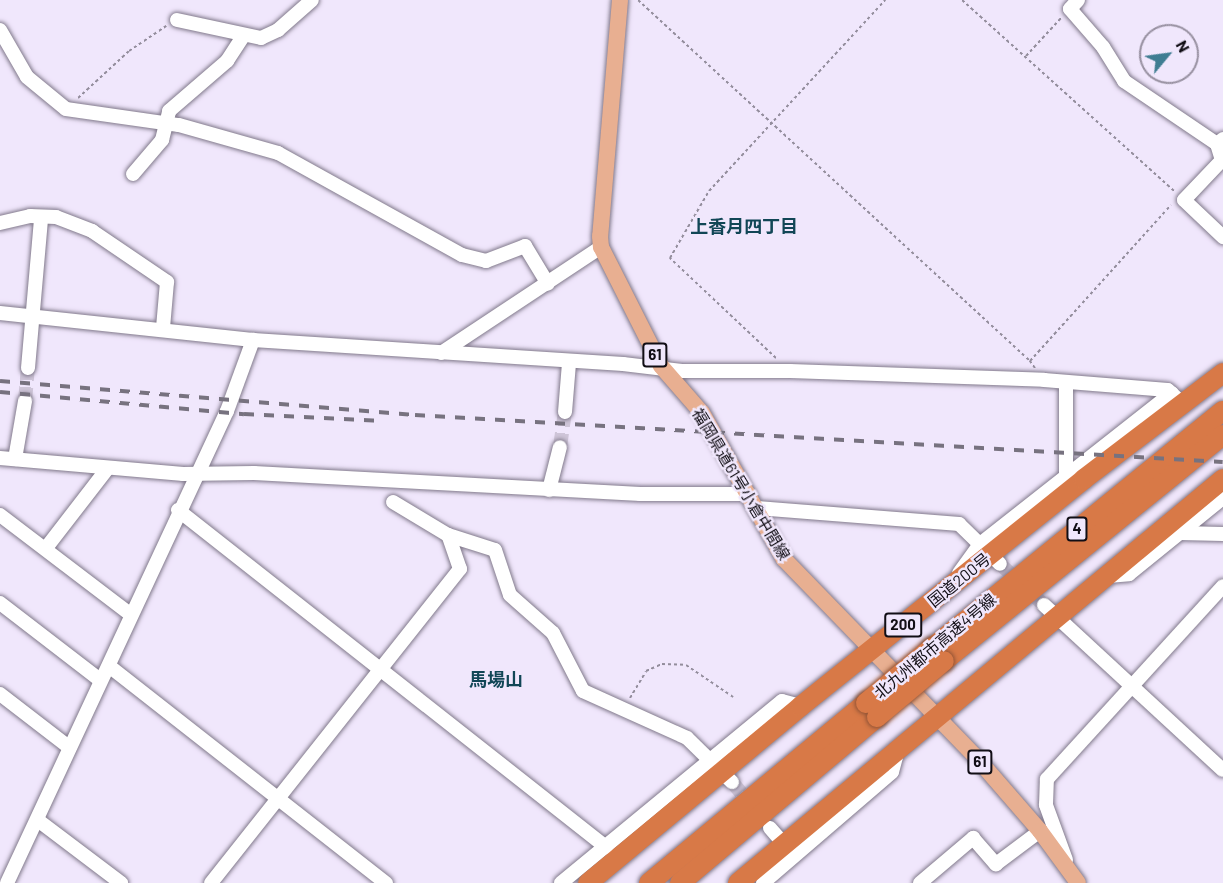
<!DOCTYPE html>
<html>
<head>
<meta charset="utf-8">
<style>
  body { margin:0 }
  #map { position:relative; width:1223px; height:883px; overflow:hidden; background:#f0e7fc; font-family:Barlow,"Noto Sans JP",sans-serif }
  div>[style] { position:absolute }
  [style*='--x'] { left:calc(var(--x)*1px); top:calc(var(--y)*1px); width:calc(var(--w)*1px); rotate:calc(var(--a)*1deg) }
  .minor-tunnel>* { height:14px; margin-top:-7px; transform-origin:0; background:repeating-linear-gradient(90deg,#cfc6d9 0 14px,transparent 0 21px) }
  .path>* { height:2px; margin-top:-1px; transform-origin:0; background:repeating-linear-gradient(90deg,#938d9c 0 3px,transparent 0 6px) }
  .roads { filter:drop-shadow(0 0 2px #81798b) drop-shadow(0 0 2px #81798b) }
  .minor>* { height:14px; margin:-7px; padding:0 7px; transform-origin:7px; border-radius:7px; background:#fff }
  .major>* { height:16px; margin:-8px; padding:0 8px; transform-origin:8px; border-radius:8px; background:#e8af91 }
  .highway>* { height:20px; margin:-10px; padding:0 10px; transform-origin:10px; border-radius:10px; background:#d87947 }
  .rail>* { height:4px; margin-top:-2px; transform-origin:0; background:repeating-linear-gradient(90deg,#77727f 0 10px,transparent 0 20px) }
  .bridges { filter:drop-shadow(0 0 2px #925436) drop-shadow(0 0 2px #925436) }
  .highway-bridge>* { height:20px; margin:-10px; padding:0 10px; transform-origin:10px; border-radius:10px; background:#d87947 }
  span { translate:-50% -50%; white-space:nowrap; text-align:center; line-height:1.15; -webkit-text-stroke:5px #f0e7fc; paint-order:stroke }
  .shield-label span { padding:2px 4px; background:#f0e7fc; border:2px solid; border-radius:4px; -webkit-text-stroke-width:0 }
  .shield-label { font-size:15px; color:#110e15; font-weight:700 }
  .street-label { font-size:16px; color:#110e15 }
  .neighbourhood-label { font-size:18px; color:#114656; font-weight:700 }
  .north { position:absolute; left:1139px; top:24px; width:60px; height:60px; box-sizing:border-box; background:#f0e7fc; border:2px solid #9790a0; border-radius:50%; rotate:61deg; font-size:16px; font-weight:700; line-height:24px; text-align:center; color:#110e15 }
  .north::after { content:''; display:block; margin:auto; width:21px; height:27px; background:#3f7d92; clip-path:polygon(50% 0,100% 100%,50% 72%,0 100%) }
</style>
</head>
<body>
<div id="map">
  <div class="minor-tunnel">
    <i style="--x:25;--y:401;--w:33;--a:-85"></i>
    <i style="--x:560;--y:447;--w:35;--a:-82"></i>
    <i style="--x:1000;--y:564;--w:60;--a:43"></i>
    <i style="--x:732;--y:782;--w:34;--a:50"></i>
  </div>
  <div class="path">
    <i style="--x:638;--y:0;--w:533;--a:42.64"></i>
    <i style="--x:962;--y:0;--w:287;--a:42"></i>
    <i style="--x:1026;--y:56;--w:53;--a:-47.3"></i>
    <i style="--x:78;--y:98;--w:69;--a:-42.7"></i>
    <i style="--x:129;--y:51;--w:45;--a:-34"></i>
    <i style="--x:776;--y:358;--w:146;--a:-136.7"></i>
    <i style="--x:670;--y:258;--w:78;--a:-59.8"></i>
    <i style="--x:709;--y:191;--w:260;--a:-47.3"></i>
    <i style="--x:1035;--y:368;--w:9;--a:-126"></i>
    <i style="--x:1030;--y:361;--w:210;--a:-47.9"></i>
    <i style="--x:630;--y:698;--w:31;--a:-59"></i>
    <i style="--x:646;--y:671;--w:17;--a:-24"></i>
    <i style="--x:662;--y:664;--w:24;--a:2"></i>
    <i style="--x:686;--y:665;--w:57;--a:34.2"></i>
  </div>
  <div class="roads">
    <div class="minor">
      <i style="--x:1078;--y:0;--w:12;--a:132"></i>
      <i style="--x:1070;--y:9;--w:50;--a:49"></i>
      <i style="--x:1103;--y:47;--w:40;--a:58"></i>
      <i style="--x:1124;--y:81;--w:112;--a:34.1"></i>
      <i style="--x:177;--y:20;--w:86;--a:12.1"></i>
      <i style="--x:261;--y:38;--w:19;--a:-25"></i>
      <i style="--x:278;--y:30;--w:45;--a:-41.4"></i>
      <i style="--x:0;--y:30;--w:54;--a:60.1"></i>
      <i style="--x:27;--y:77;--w:50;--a:39.4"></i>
      <i style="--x:66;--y:109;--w:114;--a:8.1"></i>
      <i style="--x:179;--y:125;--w:103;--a:15.8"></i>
      <i style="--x:278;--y:153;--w:210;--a:29"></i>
      <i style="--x:462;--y:255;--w:25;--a:14"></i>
      <i style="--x:486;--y:261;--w:42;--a:-21"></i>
      <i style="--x:525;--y:246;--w:44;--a:58.8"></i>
      <i style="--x:1223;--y:139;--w:8;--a:140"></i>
      <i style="--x:1217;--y:144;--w:17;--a:73"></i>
      <i style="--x:1222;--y:160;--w:55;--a:133.5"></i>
      <i style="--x:1184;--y:200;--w:54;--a:43.5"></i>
      <i style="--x:133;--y:174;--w:45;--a:-49.5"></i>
      <i style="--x:162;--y:140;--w:30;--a:-76"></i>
      <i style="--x:169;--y:111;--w:77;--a:-40.8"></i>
      <i style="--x:227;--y:61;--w:30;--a:-57"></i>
      <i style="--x:0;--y:223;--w:31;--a:-13"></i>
      <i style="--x:30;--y:216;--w:26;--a:2"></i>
      <i style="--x:56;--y:217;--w:39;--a:21"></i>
      <i style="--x:92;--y:231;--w:91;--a:34.2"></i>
      <i style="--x:167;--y:282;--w:46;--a:95"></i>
      <i style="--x:0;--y:313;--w:254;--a:6.1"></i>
      <i style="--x:253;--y:340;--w:371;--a:3.7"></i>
      <i style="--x:623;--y:364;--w:59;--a:6.8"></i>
      <i style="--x:682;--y:371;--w:108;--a:0"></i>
      <i style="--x:790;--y:371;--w:254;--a:2"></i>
      <i style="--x:1044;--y:380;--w:124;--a:4.6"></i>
      <i style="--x:1168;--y:390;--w:19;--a:43"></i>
      <i style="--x:441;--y:353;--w:192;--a:-33.5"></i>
      <i style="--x:28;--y:368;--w:151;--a:-85"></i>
      <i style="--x:565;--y:412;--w:49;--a:-85.3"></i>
      <i style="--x:0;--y:458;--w:184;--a:5"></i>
      <i style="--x:183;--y:474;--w:71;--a:-0.8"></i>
      <i style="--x:254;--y:473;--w:387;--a:3.1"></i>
      <i style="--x:640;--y:494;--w:109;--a:0"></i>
      <i style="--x:15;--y:459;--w:59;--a:-80.2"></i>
      <i style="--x:1066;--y:475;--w:93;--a:-90"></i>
      <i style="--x:549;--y:490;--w:44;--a:-75.7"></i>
      <i style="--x:393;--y:502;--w:64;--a:31"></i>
      <i style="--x:448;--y:535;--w:49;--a:17.7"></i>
      <i style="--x:495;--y:550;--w:47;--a:71.6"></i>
      <i style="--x:510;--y:595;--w:57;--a:41.5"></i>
      <i style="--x:553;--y:633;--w:65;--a:62.7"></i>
      <i style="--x:583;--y:691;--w:114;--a:24.3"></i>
      <i style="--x:687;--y:738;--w:63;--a:44.4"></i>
      <i style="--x:757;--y:508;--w:203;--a:4.5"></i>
      <i style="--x:959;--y:524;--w:57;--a:44.3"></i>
      <i style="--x:178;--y:510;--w:545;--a:38.22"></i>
      <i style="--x:0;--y:515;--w:163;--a:37.3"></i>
      <i style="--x:1180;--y:533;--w:43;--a:1.3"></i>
      <i style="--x:46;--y:548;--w:100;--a:-52.3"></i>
      <i style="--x:959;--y:573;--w:36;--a:-54"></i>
      <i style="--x:980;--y:544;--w:244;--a:-38.2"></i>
      <i style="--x:1108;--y:576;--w:21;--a:-5"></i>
      <i style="--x:1129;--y:574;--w:121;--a:-39"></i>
      <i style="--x:0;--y:603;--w:126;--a:37.6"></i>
      <i style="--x:1044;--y:605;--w:243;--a:42.7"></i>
      <i style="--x:109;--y:666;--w:352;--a:38.1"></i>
      <i style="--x:0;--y:694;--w:88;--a:37.6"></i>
      <i style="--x:39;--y:821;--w:103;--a:37.1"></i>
      <i style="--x:770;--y:828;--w:28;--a:49"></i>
      <i style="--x:1066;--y:860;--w:59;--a:-110"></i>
      <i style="--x:1046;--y:805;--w:26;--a:-88"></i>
      <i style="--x:1047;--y:779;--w:261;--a:-47.6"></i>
      <i style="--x:7;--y:883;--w:521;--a:-65.01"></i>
      <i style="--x:227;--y:411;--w:76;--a:-69.9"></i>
      <i style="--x:211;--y:883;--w:401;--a:-51.6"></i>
      <i style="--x:460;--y:569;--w:36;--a:-109"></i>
      <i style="--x:561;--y:883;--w:286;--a:-39.5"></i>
      <i style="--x:782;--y:701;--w:20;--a:15"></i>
      <i style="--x:763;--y:883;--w:170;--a:-40.7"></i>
      <i style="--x:892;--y:772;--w:23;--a:-75"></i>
      <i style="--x:920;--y:883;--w:70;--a:-40.3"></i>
      <i style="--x:973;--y:838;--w:35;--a:49"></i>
      <i style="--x:996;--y:864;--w:55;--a:-36.9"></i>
    </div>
    <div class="major">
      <i style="--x:620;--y:0;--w:237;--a:94.8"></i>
      <i style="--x:600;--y:236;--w:11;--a:85"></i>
      <i style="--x:601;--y:247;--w:133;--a:63.2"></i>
      <i style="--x:661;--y:366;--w:62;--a:48.9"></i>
      <i style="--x:702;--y:413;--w:167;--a:60.7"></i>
      <i style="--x:784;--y:559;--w:274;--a:45.9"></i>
      <i style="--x:975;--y:756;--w:99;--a:49.1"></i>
      <i style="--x:1040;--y:831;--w:64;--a:53.8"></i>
    </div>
    <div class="highway">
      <i style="--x:932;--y:648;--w:375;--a:-39.2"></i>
      <i style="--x:944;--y:661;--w:359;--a:-39"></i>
      <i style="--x:588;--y:883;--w:277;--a:-39.7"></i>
      <i style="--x:801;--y:706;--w:363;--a:-38.7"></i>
      <i style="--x:1084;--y:479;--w:175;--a:-37.3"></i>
      <i style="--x:649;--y:883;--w:282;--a:-39.7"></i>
      <i style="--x:680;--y:883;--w:258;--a:-40.1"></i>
      <i style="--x:738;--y:883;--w:631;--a:-39.79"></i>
    </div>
  </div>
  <div class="rail">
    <i style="--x:0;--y:381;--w:416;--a:4.7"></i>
    <i style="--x:415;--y:415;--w:809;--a:3.33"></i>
    <i style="--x:0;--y:392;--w:245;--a:5.2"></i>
    <i style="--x:244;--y:414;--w:139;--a:2.9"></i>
  </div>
  <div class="bridges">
    <div class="highway-bridge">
      <i style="--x:866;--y:703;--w:86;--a:-39.8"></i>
      <i style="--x:877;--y:717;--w:87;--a:-39.9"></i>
    </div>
  </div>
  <div class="shield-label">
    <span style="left:655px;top:355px">61</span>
    <span style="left:1077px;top:529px">4</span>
    <span style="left:903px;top:625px">200</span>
    <span style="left:980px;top:762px">61</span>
  </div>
  <div class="street-label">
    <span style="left:741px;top:484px;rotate:59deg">福岡県道61号小倉中間線</span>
    <span style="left:959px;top:580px;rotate:-39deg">国道200号</span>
    <span style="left:935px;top:646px;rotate:-40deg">北九州都市高速4号線</span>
  </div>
  <div class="neighbourhood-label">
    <span style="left:744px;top:226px">上香月四丁目</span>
    <span style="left:496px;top:679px">馬場山</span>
  </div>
  <div class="north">N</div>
</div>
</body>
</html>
